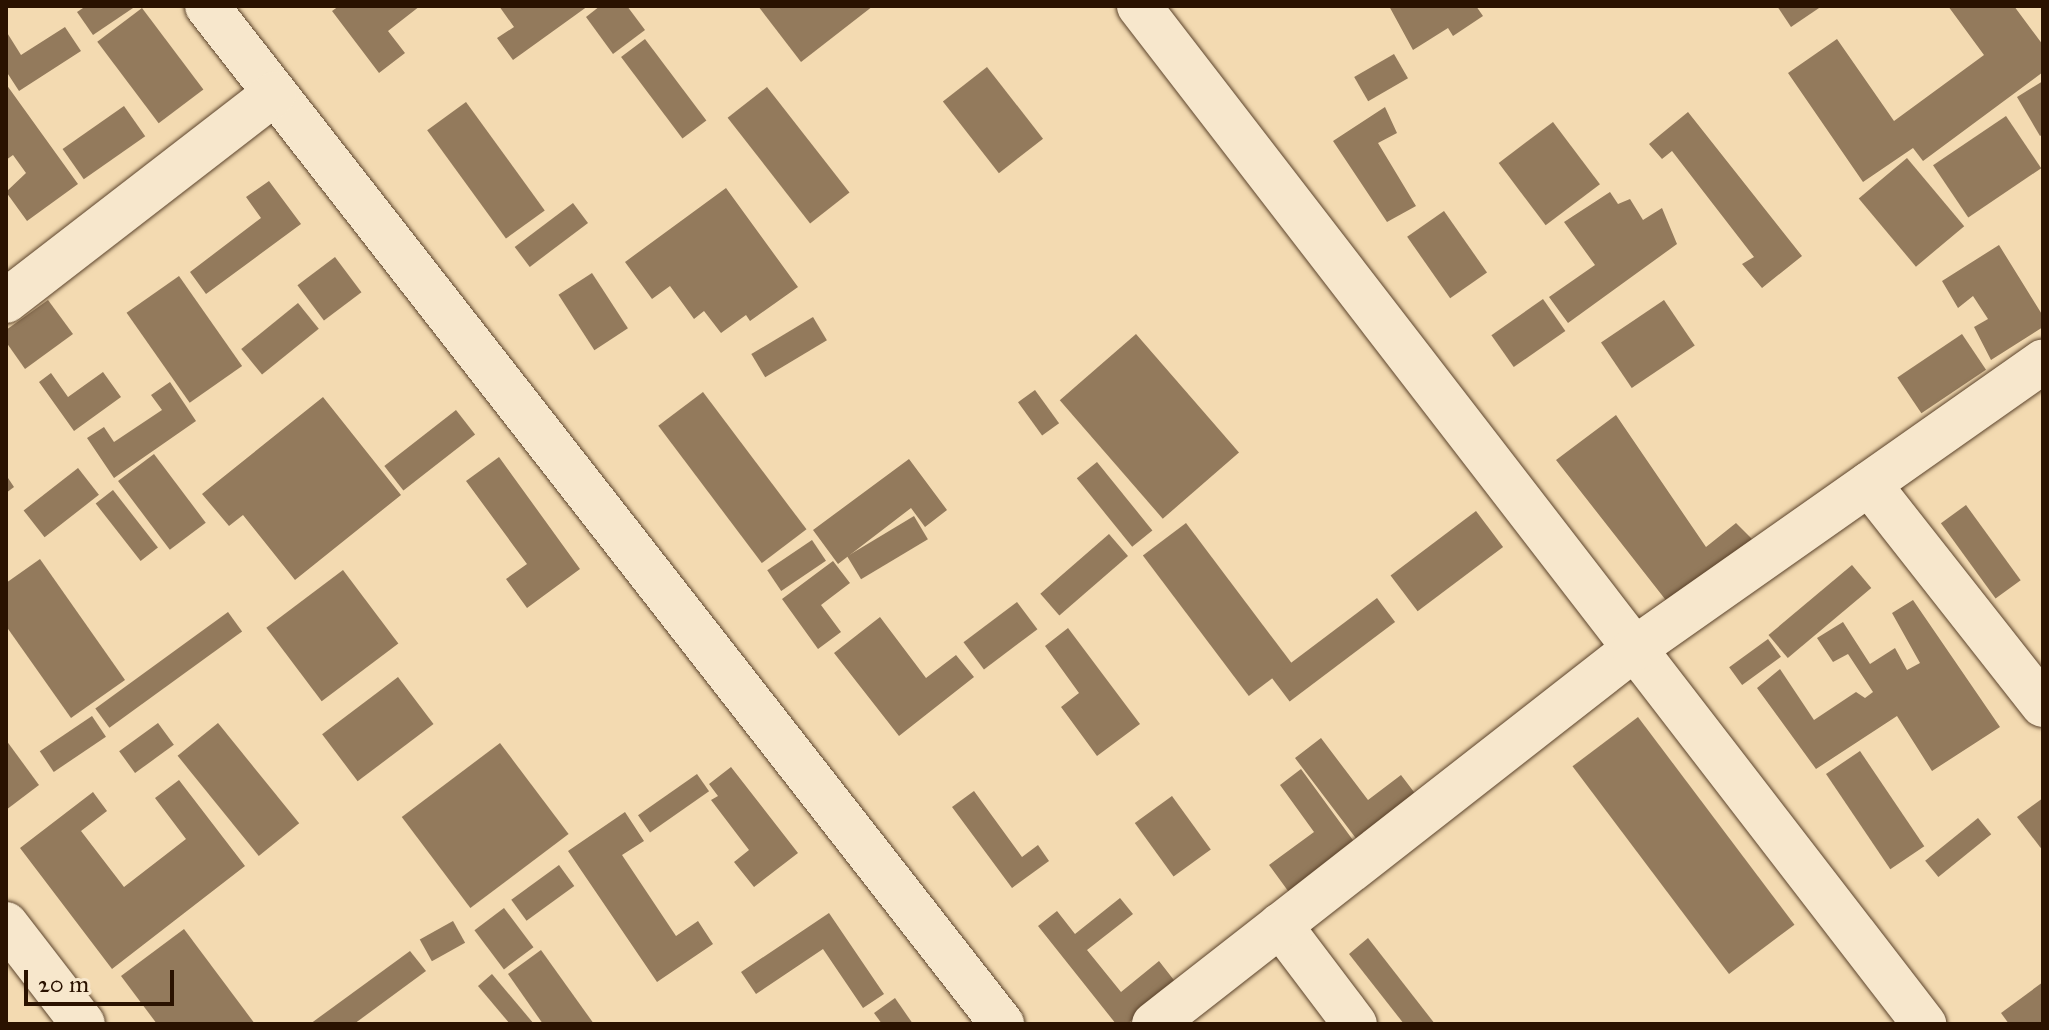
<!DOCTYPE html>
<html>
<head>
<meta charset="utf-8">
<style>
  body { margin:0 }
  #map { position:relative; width:2049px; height:1030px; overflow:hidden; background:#f3dab1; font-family:"IM FELL Great Primer",serif }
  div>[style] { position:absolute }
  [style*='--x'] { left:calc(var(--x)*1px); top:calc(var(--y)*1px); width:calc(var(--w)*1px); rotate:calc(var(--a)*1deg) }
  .building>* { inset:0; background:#937a5c; transform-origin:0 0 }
  .roads { filter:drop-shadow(0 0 2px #5c442c) drop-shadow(0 0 2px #5c442c) }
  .minor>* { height:44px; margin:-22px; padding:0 22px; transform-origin:22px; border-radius:22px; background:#f7e7cc }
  span { translate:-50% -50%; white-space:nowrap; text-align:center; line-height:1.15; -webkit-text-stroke:7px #f7e7cc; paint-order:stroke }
  .frame { position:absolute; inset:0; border:8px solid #2a1200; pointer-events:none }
  .scale { position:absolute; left:24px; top:970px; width:150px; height:36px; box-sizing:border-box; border:4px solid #2a1200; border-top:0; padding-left:10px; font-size:24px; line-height:28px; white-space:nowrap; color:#2a1200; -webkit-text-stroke:6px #f7e7cc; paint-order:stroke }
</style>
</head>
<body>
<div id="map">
  <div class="building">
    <i style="clip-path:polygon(86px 6px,136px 6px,93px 35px,77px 12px)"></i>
    <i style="clip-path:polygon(339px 6px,420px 6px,388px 31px,405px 53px,379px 73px,332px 11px)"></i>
    <i style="clip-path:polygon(499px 6px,588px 6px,513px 60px,497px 38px,514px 27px)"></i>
    <i style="clip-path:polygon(600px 6px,627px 6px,645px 30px,613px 54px,586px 17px)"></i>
    <i style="clip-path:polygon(758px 6px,873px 6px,801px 62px)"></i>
    <i style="clip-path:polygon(1389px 6px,1476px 6px,1483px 16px,1453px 36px,1448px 28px,1413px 50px)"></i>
    <i style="clip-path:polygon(1777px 6px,1822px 6px,1791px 27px)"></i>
    <i style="clip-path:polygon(1948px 6px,2014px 6px,2043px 45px,2043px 72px,1923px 161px,1913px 148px,1863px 182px,1788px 73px,1837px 39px,1894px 121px,1984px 55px)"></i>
    <i style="left:142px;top:8px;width:102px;height:56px;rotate:53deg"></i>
    <i style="clip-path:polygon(65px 27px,81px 51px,19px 91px,6px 71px,6px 31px,21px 55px)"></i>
    <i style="left:645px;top:39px;width:102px;height:30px;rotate:53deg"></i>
    <i style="left:1394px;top:54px;width:28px;height:46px;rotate:60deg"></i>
    <i style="left:987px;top:67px;width:91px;height:56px;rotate:52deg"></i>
    <i style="clip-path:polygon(2043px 81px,2043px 134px,2040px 136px,2017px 97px)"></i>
    <i style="clip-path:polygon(6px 84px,78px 184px,27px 221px,6px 192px,26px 173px,13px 155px,6px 160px)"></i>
    <i style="left:767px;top:87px;width:134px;height:50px;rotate:52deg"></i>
    <i style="left:466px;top:102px;width:134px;height:48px;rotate:54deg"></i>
    <i style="left:124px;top:106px;width:37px;height:75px;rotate:55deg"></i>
    <i style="clip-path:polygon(1385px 107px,1397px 133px,1378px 143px,1416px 206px,1387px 222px,1333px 141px)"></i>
    <i style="clip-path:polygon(1688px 112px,1802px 256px,1762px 288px,1742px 264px,1754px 257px,1672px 151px,1662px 159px,1649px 144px)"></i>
    <i style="left:2006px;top:116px;width:63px;height:88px;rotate:56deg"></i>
    <i style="left:1553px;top:122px;width:78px;height:68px;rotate:53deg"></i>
    <i style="left:1907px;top:158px;width:89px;height:63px;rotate:50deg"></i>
    <i style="clip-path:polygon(269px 181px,301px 224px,206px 294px,190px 272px,261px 218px,246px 197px)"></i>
    <i style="clip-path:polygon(726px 188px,798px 287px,750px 321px,746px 315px,721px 333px,704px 311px,694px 319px,670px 286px,652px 299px,625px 262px)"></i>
    <i style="clip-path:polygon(1610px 192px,1618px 204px,1630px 199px,1643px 220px,1662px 208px,1677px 244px,1568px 323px,1549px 297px,1595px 265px,1564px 222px)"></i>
    <i style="left:573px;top:203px;width:25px;height:73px;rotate:53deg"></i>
    <i style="left:1444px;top:211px;width:75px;height:45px;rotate:55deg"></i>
    <i style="clip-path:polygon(1999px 245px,2043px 316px,2043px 327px,1991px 360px,1974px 327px,1988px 319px,1973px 296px,1958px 308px,1942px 281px)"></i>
    <i style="left:335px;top:257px;width:44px;height:47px;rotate:53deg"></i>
    <i style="left:592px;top:273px;width:66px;height:40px;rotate:57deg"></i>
    <i style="left:179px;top:276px;width:110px;height:64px;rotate:55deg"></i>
    <i style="left:1543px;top:299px;width:39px;height:63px;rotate:55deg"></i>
    <i style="clip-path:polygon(48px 300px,73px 334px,25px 369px,6px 342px,6px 330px)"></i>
    <i style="left:1664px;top:300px;width:55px;height:76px;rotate:56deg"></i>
    <i style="left:298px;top:303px;width:33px;height:73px;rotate:51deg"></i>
    <i style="left:813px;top:317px;width:27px;height:72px;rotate:59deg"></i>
    <i style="left:1136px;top:334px;width:157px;height:101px;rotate:49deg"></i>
    <i style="left:1962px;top:334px;width:43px;height:78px;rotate:56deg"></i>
    <i style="clip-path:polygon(103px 372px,121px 397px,74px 431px,39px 382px,51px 373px,68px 397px)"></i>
    <i style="clip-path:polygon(170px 382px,196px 421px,114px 478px,87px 438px,104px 427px,114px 442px,162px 410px,151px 395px)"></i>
    <i style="left:1035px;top:390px;width:41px;height:21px;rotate:54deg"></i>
    <i style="left:703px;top:392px;width:172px;height:56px;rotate:53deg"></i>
    <i style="clip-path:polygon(323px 397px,401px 495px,295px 580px,243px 515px,229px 526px,202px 494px)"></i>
    <i style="left:456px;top:410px;width:31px;height:91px;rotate:52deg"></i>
    <i style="clip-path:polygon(1616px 415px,1706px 547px,1736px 523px,1755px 542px,1672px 608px,1556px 460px)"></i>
    <i style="left:154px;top:454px;width:86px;height:45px;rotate:53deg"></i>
    <i style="clip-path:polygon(499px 457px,580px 569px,527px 608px,506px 579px,527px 564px,466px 481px)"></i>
    <i style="clip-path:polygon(909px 459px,947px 510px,925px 527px,911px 508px,838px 564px,813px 530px)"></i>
    <i style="left:1097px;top:462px;width:88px;height:26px;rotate:51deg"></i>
    <i style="left:78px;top:468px;width:34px;height:69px;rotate:52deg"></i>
    <i style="clip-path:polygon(6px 475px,14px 487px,6px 493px)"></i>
    <i style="left:113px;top:490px;width:73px;height:22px;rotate:52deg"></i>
    <i style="left:1966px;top:505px;width:93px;height:31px;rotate:54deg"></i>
    <i style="left:1476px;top:511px;width:45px;height:107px;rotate:53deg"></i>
    <i style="left:914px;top:516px;width:27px;height:78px;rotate:59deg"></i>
    <i style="left:1186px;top:523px;width:176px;height:54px;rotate:53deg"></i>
    <i style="left:1109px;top:534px;width:29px;height:91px;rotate:49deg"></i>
    <i style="left:812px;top:540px;width:25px;height:54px;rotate:56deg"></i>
    <i style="clip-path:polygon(40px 559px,125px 680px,71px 718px,6px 626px,6px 583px)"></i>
    <i style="clip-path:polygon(833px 561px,850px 583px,821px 605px,841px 632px,818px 649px,782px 599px)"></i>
    <i style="left:1852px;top:565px;width:30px;height:109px;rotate:50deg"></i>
    <i style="left:343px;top:570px;width:92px;height:96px;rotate:53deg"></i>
    <i style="left:1377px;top:598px;width:30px;height:132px;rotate:53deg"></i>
    <i style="clip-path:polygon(1913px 600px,2000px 727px,1932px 771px,1897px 716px,1816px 769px,1757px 688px,1780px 669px,1814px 720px,1856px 692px,1865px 698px,1873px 692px,1848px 654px,1833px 662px,1817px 638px,1843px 622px,1870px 664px,1895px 648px,1907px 670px,1920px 663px,1892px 613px)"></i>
    <i style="left:1017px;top:602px;width:34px;height:67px;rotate:53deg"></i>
    <i style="left:228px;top:612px;width:24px;height:164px;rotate:54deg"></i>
    <i style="clip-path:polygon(880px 617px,926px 678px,956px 655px,974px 677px,899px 736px,834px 653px)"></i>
    <i style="clip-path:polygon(1068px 628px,1140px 724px,1097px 756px,1061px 707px,1079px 693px,1045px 646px)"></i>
    <i style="left:1768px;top:639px;width:22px;height:48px;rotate:54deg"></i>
    <i style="left:398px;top:677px;width:59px;height:95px;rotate:53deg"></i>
    <i style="left:92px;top:716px;width:25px;height:63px;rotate:56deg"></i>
    <i style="left:1638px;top:717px;width:260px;height:82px;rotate:53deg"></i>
    <i style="left:158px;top:723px;width:27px;height:48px;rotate:54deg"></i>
    <i style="left:218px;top:723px;width:129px;height:52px;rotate:51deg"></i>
    <i style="clip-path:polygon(1321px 738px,1368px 800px,1401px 775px,1417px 796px,1358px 841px,1295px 758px)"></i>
    <i style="clip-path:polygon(6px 740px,39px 785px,6px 810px)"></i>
    <i style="left:500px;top:743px;width:114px;height:123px;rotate:53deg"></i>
    <i style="left:1860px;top:751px;width:115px;height:41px;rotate:56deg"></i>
    <i style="clip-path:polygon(731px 767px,798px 853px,754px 887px,734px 862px,749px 850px,711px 800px,718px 796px,709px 784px)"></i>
    <i style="clip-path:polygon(1301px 769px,1358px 847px,1291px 895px,1269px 865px,1314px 832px,1280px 785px)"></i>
    <i style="left:697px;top:774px;width:21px;height:72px;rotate:55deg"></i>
    <i style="clip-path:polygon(179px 780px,245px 866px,112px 969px,20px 848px,93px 792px,107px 811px,81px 831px,124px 887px,186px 839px,155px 798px)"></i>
    <i style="clip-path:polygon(974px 791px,1022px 857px,1038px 845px,1049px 861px,1012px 888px,952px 807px)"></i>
    <i style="left:1172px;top:796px;width:66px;height:46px;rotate:54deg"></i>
    <i style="clip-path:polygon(2043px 798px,2043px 851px,2017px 817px)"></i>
    <i style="clip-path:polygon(625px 812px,644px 841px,622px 855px,676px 936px,698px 921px,713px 944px,657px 982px,568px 851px)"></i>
    <i style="left:1978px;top:818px;width:21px;height:68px;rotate:51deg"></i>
    <i style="left:559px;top:865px;width:26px;height:59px;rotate:54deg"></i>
    <i style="clip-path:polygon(1120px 898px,1133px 914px,1087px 950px,1121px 992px,1159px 961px,1177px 984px,1127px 1024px,1116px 1024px,1038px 926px,1057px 911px,1075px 934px)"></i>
    <i style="left:504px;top:908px;width:49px;height:37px;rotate:53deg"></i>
    <i style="clip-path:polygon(829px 913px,884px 994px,863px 1008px,823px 949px,756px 994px,741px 972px)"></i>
    <i style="left:453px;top:921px;width:25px;height:38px;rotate:61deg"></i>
    <i style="clip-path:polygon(184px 929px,255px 1024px,157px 1024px,121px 976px)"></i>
    <i style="clip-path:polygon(1368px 938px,1435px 1024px,1404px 1024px,1349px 954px)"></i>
    <i style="clip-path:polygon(541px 950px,594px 1024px,543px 1024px,508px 974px)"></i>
    <i style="clip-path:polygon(410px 951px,426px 971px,354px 1024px,310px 1024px)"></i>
    <i style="clip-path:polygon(492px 974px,534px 1024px,510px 1024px,478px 986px)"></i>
    <i style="clip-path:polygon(2043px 982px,2043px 1024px,2009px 1024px,2001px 1013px)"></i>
    <i style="clip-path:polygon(895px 998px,913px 1024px,882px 1024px,874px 1013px)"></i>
  </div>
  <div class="roads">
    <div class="minor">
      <i style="--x:207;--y:6;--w:1292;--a:52.01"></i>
      <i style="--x:1139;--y:6;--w:1286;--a:52.36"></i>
      <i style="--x:6;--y:301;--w:339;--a:-37.7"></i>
      <i style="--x:1869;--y:484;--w:281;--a:51.8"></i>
      <i style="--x:6;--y:924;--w:126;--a:52.4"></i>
      <i style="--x:1280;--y:925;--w:124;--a:52.9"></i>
      <i style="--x:1154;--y:1024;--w:609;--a:-38"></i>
      <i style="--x:1634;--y:649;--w:500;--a:-35.1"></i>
    </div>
  </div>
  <div class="frame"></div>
  <div class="scale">20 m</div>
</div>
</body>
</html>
